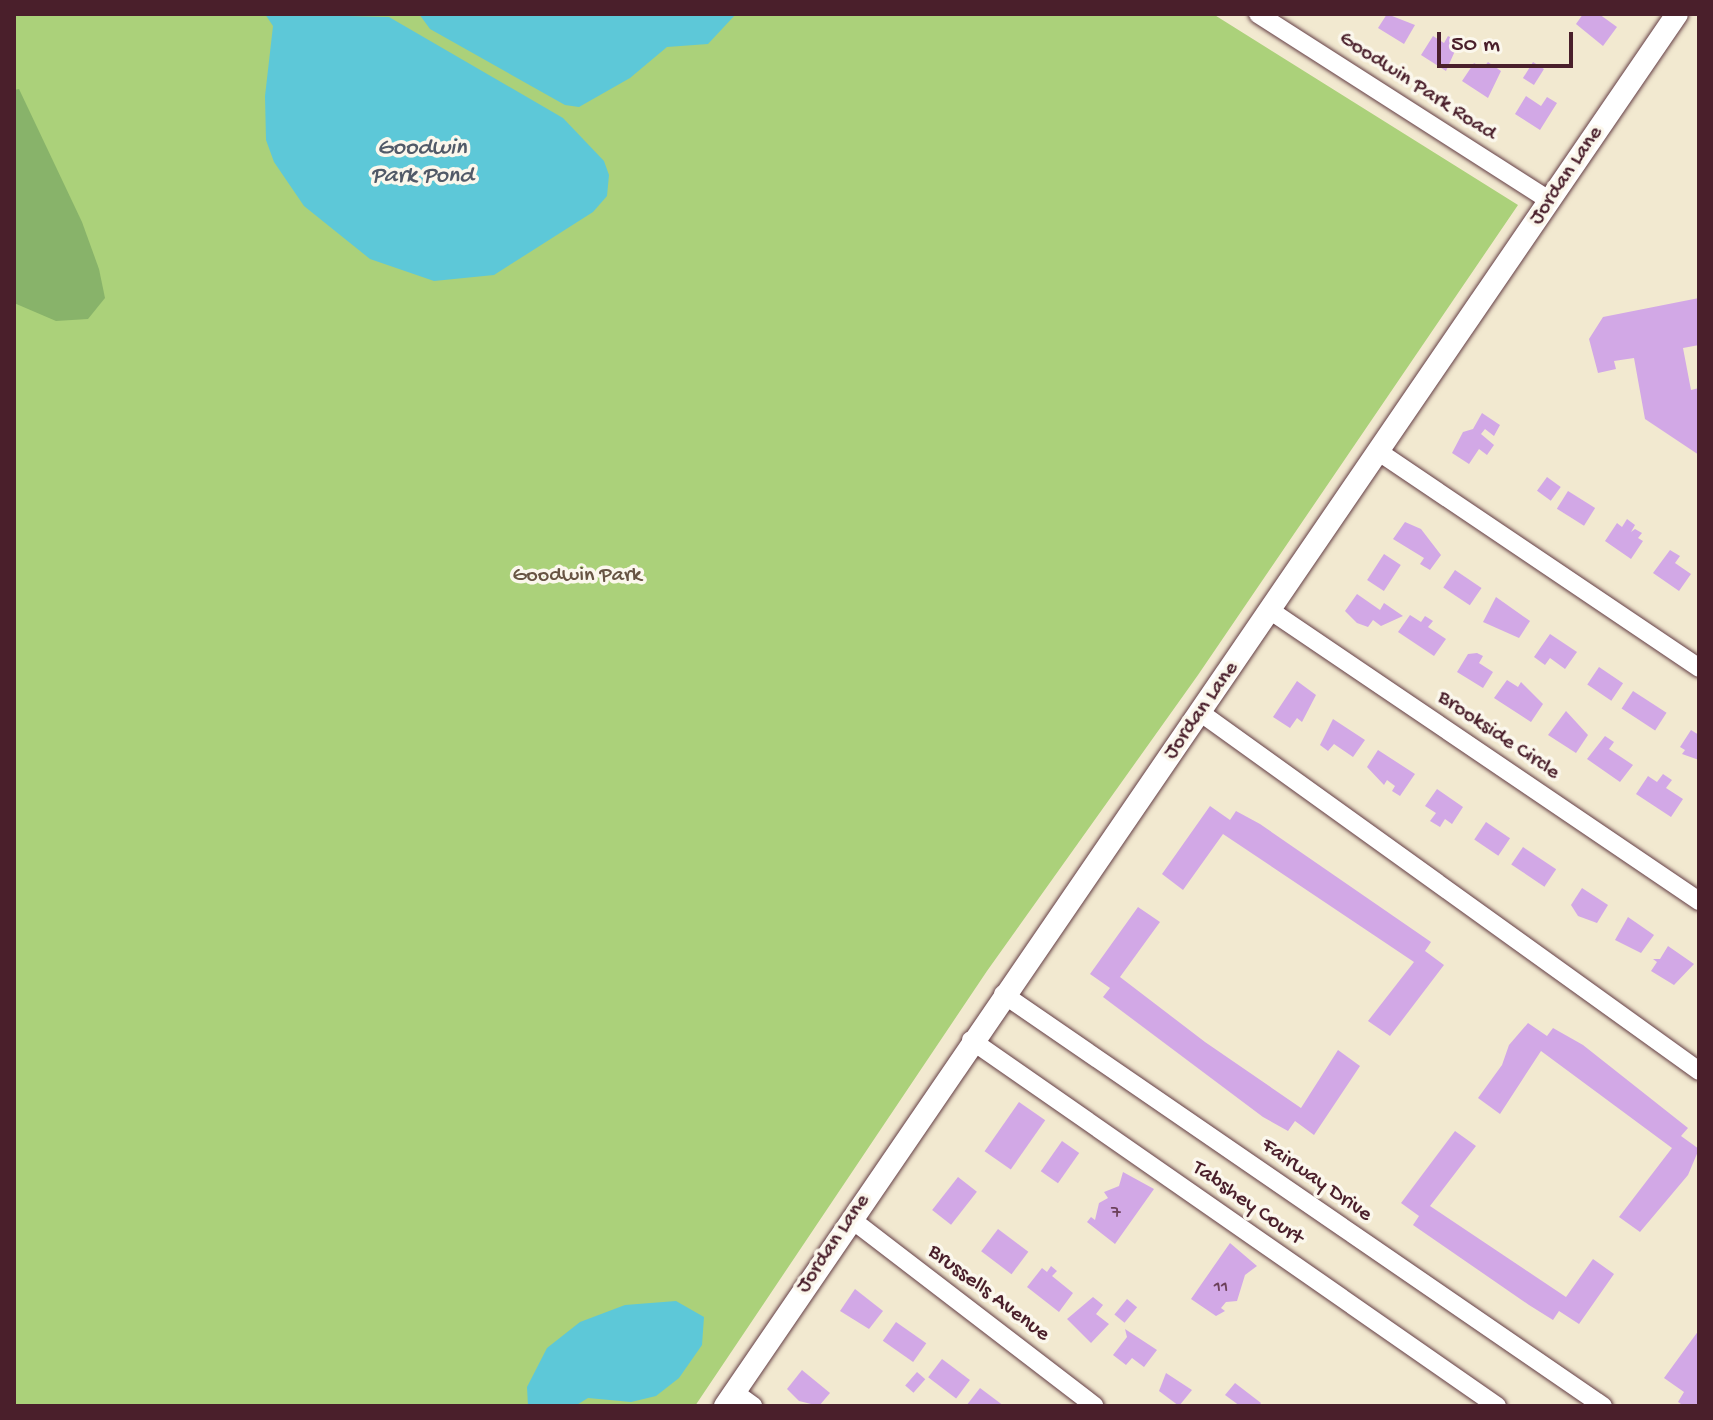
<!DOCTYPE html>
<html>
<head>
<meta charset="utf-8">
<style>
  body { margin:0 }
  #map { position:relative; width:1713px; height:1420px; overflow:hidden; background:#f2e9d0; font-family:"Gochi Hand",sans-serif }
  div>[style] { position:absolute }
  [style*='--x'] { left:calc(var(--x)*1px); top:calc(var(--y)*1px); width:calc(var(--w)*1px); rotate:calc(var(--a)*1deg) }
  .green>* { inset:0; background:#abd17a }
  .forest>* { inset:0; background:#88b36a }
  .water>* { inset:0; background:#5dc8d8 }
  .building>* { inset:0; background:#d2a8e6; transform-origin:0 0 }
  .roads { filter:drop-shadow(0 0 2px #633d44) drop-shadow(0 0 2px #633d44) }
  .minor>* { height:18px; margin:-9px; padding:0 9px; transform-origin:9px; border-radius:9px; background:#fff }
  .major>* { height:22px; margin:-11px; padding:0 11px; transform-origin:11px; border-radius:11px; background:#fff }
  span { translate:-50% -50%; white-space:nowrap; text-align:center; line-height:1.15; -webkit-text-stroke:7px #fbf7ec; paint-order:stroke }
  .number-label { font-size:18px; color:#6c415a }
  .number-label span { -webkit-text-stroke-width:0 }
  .street-label { font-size:22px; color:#4a1f2b }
  .park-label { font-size:22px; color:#675443 }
  .water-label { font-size:24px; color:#515a68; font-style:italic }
  .frame { position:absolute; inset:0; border:16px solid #4a1f2b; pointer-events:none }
  .scale { position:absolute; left:1437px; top:32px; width:136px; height:36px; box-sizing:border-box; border:4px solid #4a1f2b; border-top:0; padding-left:10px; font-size:24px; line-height:28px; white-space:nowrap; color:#4a1f2b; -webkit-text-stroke:6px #fbf7ec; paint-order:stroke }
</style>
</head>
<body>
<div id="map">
  <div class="green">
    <i style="clip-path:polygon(14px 14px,1213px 14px,1518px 205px,1198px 675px,987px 971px,695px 1406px,14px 1406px)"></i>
  </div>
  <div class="forest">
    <i style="clip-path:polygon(19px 89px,82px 222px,99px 269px,105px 298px,88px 319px,56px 321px,14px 303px,14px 90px)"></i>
  </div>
  <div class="water">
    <i style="clip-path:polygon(265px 14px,389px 17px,563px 118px,604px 161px,609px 175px,607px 196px,593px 212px,494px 275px,434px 281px,370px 259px,304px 206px,274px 162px,266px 140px,265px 96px,273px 26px)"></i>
    <i style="clip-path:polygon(419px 14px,736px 14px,708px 44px,667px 47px,630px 78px,579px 107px,565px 105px,430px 29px)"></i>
    <i style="clip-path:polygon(676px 1301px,704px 1317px,702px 1345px,679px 1378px,656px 1396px,631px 1402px,588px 1398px,575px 1406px,528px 1406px,527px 1387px,547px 1348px,580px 1322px,625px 1305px)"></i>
  </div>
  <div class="building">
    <i style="clip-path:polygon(1387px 14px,1415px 25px,1404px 44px,1378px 28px)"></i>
    <i style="clip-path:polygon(1583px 14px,1599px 14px,1617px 27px,1603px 46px,1576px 24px)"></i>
    <i style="clip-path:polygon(1433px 36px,1444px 43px,1448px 36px,1459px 42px,1446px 71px,1421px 55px)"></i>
    <i style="clip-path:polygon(1488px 62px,1501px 71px,1488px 98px,1462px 81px,1474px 63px,1483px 68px)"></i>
    <i style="left:1533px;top:62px;width:13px;height:19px;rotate:32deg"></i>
    <i style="clip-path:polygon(1526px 96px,1541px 106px,1547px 97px,1557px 103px,1540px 130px,1515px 114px)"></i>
    <i style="clip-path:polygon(1699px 298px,1699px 345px,1683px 348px,1691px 390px,1699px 388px,1699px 455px,1645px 419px,1634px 358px,1614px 361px,1616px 369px,1598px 373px,1589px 339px,1603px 317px)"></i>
    <i style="clip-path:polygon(1482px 413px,1500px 425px,1494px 436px,1485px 429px,1481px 434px,1494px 445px,1487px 455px,1479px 449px,1469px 464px,1452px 453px,1463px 432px,1473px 429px)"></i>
    <i style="left:1547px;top:477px;width:17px;height:17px;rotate:36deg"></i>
    <i style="left:1568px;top:491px;width:32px;height:21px;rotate:32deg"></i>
    <i style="clip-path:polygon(1627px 519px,1635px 525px,1631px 532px,1635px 529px,1642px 533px,1638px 538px,1643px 541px,1631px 559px,1605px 541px,1617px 523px,1622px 527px)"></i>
    <i style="clip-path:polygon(1405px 522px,1421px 529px,1441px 555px,1430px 570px,1420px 564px,1424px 558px,1393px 539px)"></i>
    <i style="clip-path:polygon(1670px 550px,1680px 556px,1675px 563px,1691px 574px,1679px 591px,1653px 573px)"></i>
    <i style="left:1384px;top:554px;width:20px;height:31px;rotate:33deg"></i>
    <i style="left:1455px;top:570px;width:32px;height:21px;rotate:34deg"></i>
    <i style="clip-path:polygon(1357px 594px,1380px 610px,1384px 603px,1403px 616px,1381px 626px,1373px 620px,1368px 627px,1357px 623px,1345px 611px)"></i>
    <i style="clip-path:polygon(1496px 597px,1530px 621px,1519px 638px,1483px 622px)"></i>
    <i style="clip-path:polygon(1410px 615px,1421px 622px,1425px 616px,1433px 621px,1428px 627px,1446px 639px,1434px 656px,1398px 632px)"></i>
    <i style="clip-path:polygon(1550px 634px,1577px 652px,1565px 669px,1550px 658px,1545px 665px,1534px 657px)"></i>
    <i style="clip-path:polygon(1477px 653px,1483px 656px,1479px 663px,1493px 672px,1483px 688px,1457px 672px,1468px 654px)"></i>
    <i style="left:1599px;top:667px;width:29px;height:21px;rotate:34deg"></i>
    <i style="clip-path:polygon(1507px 680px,1518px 687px,1521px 682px,1543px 704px,1531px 722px,1494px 698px)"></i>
    <i style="clip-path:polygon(1297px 681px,1316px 695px,1302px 722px,1297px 718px,1290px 728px,1273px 717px)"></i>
    <i style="left:1633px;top:691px;width:40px;height:21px;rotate:33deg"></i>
    <i style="clip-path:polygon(1566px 711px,1588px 735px,1576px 753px,1548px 735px)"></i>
    <i style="clip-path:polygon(1333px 719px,1365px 740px,1353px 757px,1334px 744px,1328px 751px,1320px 745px)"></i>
    <i style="clip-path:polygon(1691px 730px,1699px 735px,1699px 760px,1682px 754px,1685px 750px,1680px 747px)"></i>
    <i style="clip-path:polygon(1605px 736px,1614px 742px,1609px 749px,1633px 765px,1620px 782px,1587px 759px)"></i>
    <i style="clip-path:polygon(1378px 750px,1415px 774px,1400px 796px,1392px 791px,1395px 786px,1387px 780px,1384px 785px,1367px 767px)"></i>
    <i style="clip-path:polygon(1663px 774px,1672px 780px,1666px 788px,1683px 799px,1671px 817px,1636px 794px,1648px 776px,1657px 782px)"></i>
    <i style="clip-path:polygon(1437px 789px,1463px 807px,1452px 824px,1445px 819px,1440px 827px,1430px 821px,1436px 813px,1425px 806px)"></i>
    <i style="clip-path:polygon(1210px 806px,1230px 820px,1236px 811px,1260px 824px,1431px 942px,1425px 951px,1444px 965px,1390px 1036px,1368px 1021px,1414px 962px,1223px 834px,1183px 890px,1162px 874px)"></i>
    <i style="left:1486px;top:822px;width:29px;height:21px;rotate:34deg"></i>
    <i style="left:1523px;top:847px;width:40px;height:21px;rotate:34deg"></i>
    <i style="clip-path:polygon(1582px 888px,1608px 905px,1597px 923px,1578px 916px,1571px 905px)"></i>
    <i style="clip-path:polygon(1138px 907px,1160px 922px,1120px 977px,1205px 1042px,1301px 1108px,1338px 1050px,1360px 1066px,1314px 1135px,1295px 1121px,1288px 1131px,1263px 1117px,1103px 997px,1110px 988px,1090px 974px)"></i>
    <i style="clip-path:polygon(1628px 917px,1654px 935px,1641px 953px,1615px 940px)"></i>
    <i style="clip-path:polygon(1668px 946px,1694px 964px,1674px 985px,1651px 971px,1657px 962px,1653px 959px,1660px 959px)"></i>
    <i style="clip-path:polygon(1528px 1023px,1547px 1036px,1553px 1028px,1583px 1045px,1688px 1128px,1681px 1136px,1699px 1149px,1688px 1175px,1640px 1232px,1619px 1217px,1672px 1148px,1541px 1051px,1500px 1114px,1478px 1098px,1502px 1065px,1509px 1045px)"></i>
    <i style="left:1019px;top:1102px;width:32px;height:60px;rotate:35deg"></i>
    <i style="clip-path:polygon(1455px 1131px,1476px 1146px,1430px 1206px,1566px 1297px,1593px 1259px,1614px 1274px,1579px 1324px,1559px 1311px,1553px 1320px,1529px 1305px,1413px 1225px,1419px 1216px,1401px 1203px)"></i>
    <i style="left:1062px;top:1141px;width:21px;height:37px;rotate:35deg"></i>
    <i style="clip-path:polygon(1123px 1172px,1154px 1189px,1115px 1244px,1087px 1222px,1091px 1217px,1095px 1220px,1099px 1203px,1108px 1198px,1104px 1192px,1119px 1186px)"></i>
    <i style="left:958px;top:1177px;width:24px;height:42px;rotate:38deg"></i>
    <i style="left:998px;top:1229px;width:38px;height:28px;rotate:37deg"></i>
    <i style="clip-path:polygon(1230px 1243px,1257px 1266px,1245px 1275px,1237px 1301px,1226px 1302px,1221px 1308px,1225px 1311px,1216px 1316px,1191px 1299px)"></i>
    <i style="clip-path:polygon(1051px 1266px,1057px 1271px,1052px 1276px,1073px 1293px,1059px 1312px,1027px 1287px,1042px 1268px,1047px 1272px)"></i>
    <i style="clip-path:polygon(855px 1289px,883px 1311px,869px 1329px,840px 1311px)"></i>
    <i style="clip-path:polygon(1093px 1297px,1103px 1305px,1096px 1314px,1109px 1324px,1091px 1343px,1067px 1319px)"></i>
    <i style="left:1127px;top:1299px;width:13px;height:20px;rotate:39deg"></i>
    <i style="left:896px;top:1322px;width:37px;height:23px;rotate:35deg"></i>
    <i style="clip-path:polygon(1125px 1329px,1157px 1350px,1144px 1367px,1132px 1358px,1126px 1365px,1113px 1355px,1127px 1337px)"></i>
    <i style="clip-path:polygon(1699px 1330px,1699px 1406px,1684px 1406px,1678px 1402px,1684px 1392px,1664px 1378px)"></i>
    <i style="left:942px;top:1359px;width:35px;height:23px;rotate:37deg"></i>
    <i style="clip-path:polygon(802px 1370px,830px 1393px,819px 1406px,799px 1401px,787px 1389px)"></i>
    <i style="left:917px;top:1372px;width:11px;height:18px;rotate:41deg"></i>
    <i style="clip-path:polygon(1166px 1373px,1192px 1390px,1179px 1406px,1159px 1391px)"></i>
    <i style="clip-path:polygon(1235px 1383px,1261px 1403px,1259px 1406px,1240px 1406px,1225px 1395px)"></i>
    <i style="clip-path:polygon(980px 1388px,1004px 1406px,966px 1406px)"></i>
  </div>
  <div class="roads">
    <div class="minor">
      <i style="--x:1258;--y:14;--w:347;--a:32.6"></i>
      <i style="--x:1379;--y:452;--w:386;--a:34"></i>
      <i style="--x:1271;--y:611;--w:517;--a:34.12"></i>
      <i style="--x:1201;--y:713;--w:613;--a:35.71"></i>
      <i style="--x:1003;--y:994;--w:728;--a:34.48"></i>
      <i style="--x:971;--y:1040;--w:641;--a:34.83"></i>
      <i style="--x:851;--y:1219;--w:307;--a:37.5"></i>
      <i style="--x:734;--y:1392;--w:24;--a:36"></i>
    </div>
    <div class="major">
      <i style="--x:725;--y:1406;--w:1686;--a:-55.63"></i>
    </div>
  </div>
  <div class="number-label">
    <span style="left:1116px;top:1214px">7</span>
    <span style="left:1221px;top:1288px">11</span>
  </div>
  <div class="street-label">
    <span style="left:1417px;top:87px;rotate:33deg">Goodwin Park Road</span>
    <span style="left:1567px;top:176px;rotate:-56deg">Jordan Lane</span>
    <span style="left:1202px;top:711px;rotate:-55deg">Jordan Lane</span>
    <span style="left:1498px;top:736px;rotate:34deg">Brookside Circle</span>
    <span style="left:1316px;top:1181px;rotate:35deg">Fairway Drive</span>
    <span style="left:1247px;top:1204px;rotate:35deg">Tabshey Court</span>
    <span style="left:834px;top:1244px;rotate:-56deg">Jordan Lane</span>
    <span style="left:988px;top:1294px;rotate:37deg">Brussells Avenue</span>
  </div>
  <div class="park-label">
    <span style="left:577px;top:577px">Goodwin Park</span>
  </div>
  <div class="water-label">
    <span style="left:422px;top:163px">Goodwin<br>Park Pond</span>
  </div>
  <div class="frame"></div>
  <div class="scale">50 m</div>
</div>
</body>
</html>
